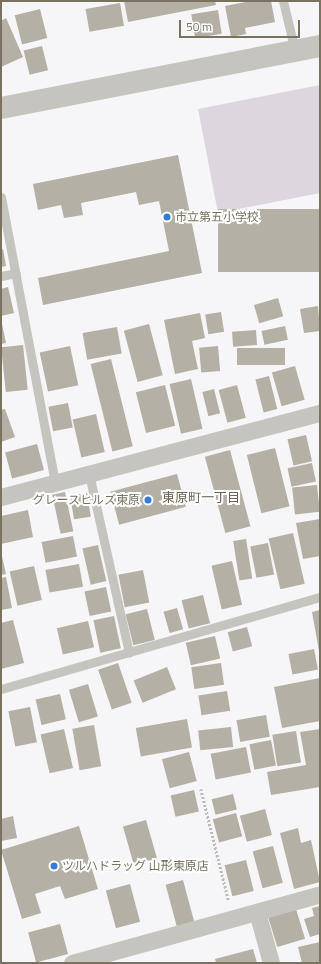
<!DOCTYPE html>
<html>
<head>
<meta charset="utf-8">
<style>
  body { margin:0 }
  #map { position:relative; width:321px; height:964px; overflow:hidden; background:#f6f5f7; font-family:"Titillium Web","Noto Sans JP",sans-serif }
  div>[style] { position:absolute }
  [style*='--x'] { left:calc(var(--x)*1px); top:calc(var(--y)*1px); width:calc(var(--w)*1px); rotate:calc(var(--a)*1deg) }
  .green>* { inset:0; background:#ddd6de }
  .building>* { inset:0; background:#b4b0a6; transform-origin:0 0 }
  .path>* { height:2.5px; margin-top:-1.25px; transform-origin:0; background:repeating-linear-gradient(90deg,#bdbbb7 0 2px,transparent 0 4px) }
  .service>* { height:9px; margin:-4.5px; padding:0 4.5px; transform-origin:4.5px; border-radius:4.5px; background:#c6c4be }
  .minor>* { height:17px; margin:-8.5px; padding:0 8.5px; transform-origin:8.5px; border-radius:8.5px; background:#c6c4be }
  .tertiary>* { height:22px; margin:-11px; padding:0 11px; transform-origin:11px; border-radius:11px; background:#c6c4be }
  .dots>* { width:11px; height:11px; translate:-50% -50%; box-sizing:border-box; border:2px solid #fff; border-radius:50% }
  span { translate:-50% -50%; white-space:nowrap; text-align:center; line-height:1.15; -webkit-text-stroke:4px #fff; paint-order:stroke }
  .poi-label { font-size:12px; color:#78725f }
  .left { translate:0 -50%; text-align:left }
  .right { translate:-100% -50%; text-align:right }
  .neighbourhood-label { font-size:13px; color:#6a6555 }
  .frame { position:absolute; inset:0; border:2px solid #78725f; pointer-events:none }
  .scale { position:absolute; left:179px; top:20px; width:121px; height:18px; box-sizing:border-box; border:2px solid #78725f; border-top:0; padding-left:5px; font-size:12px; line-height:14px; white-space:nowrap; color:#78725f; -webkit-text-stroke:3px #fff; paint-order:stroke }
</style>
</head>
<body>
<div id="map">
  <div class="green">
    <i style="clip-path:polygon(320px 85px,320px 193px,218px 213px,198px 109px)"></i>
  </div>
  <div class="building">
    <i style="clip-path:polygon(124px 1px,215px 1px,216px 5px,128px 22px)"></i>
    <i style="clip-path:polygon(251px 1px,271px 1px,275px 22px,245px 28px,246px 34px,231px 37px,225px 6px)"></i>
    <i style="left:120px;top:3px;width:23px;height:35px;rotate:80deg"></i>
    <i style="left:40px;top:9px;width:30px;height:26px;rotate:76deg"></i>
    <i style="left:218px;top:10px;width:24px;height:27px;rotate:81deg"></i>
    <i style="clip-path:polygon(6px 18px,23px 57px,1px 67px,1px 21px)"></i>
    <i style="left:42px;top:46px;width:25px;height:19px;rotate:76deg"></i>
    <i style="clip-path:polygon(178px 155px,202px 273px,43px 305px,38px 278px,169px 251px,159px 201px,139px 205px,136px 192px,81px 203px,83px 215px,64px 218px,61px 205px,38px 210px,33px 184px)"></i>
    <i style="left:320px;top:209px;width:63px;height:102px;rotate:90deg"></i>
    <i style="clip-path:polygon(3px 249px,6px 266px,1px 267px,1px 250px)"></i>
    <i style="clip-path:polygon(8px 287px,14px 313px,1px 316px,1px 289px)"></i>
    <i style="left:278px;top:298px;width:19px;height:25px;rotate:74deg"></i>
    <i style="clip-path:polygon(318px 306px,320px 331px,304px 333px,300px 309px)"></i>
    <i style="left:221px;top:312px;width:20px;height:16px;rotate:81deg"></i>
    <i style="clip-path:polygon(200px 313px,205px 338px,192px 341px,198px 369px,175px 374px,164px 320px)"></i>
    <i style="clip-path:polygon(1px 319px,6px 343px,1px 344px)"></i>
    <i style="left:149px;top:324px;width:53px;height:26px;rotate:75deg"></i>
    <i style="left:285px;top:326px;width:14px;height:24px;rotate:78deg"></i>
    <i style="left:117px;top:327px;width:27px;height:35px;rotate:80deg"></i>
    <i style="left:256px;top:330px;width:15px;height:24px;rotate:86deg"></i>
    <i style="left:23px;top:345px;width:45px;height:22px;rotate:84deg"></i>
    <i style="left:70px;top:346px;width:40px;height:31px;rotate:78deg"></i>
    <i style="left:218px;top:346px;width:25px;height:19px;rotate:85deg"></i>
    <i style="left:285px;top:348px;width:17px;height:48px;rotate:90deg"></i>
    <i style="left:111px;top:359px;width:90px;height:21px;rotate:76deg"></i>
    <i style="left:295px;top:366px;width:35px;height:24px;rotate:74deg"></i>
    <i style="left:269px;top:376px;width:34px;height:14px;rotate:76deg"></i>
    <i style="left:191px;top:379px;width:51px;height:22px;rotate:77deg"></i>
    <i style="left:165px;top:385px;width:42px;height:30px;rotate:76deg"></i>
    <i style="left:237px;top:385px;width:34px;height:19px;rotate:75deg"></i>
    <i style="left:214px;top:389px;width:25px;height:12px;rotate:76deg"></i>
    <i style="left:68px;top:403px;width:25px;height:20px;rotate:79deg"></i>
    <i style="clip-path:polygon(5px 409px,15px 437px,1px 442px,1px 410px)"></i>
    <i style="left:96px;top:414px;width:39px;height:24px;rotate:77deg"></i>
    <i style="left:306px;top:435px;width:27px;height:19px;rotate:77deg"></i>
    <i style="left:37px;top:444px;width:27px;height:33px;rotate:75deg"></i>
    <i style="left:275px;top:448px;width:60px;height:29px;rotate:76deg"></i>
    <i style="left:230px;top:450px;width:79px;height:26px;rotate:75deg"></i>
    <i style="left:312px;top:463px;width:19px;height:25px;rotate:78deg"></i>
    <i style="left:177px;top:474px;width:34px;height:69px;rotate:75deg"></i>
    <i style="left:317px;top:485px;width:27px;height:25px;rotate:84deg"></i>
    <i style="left:65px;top:492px;width:40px;height:13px;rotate:78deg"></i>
    <i style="left:87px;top:493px;width:24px;height:17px;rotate:81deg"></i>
    <i style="clip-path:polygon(28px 510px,33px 537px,1px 544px,1px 516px)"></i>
    <i style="clip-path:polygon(320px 519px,320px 556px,303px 559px,296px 523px)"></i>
    <i style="left:293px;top:533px;width:52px;height:25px;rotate:77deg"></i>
    <i style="left:73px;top:536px;width:21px;height:32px;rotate:79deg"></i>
    <i style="left:246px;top:539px;width:40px;height:13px;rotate:81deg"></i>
    <i style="left:268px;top:543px;width:32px;height:18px;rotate:79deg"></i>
    <i style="left:98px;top:545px;width:37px;height:16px;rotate:77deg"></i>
    <i style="clip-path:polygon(1px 552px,6px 574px,1px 575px)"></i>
    <i style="left:232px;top:561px;width:45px;height:21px;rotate:77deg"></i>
    <i style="left:79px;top:564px;width:23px;height:34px;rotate:80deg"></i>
    <i style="left:34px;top:566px;width:35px;height:25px;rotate:77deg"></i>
    <i style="left:143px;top:570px;width:33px;height:25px;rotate:79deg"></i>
    <i style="clip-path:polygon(6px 577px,12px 608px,1px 610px,1px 578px)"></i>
    <i style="left:106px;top:587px;width:25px;height:22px;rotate:78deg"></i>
    <i style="left:203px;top:595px;width:29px;height:22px;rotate:76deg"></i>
    <i style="left:177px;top:608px;width:22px;height:14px;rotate:74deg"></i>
    <i style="left:147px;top:609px;width:32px;height:22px;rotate:76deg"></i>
    <i style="clip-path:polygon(320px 610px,320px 651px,319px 651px,312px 612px)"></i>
    <i style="left:114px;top:616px;width:33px;height:21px;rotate:78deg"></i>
    <i style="clip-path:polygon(13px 620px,24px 663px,1px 669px,1px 623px)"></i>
    <i style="left:88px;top:621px;width:27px;height:32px;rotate:77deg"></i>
    <i style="left:247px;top:627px;width:20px;height:20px;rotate:75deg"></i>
    <i style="left:215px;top:636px;width:23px;height:30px;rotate:77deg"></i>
    <i style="left:314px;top:649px;width:21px;height:26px;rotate:79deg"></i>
    <i style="left:118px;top:663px;width:42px;height:21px;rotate:71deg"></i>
    <i style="left:221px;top:663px;width:22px;height:30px;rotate:82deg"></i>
    <i style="left:167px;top:667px;width:24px;height:36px;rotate:68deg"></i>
    <i style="clip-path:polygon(320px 678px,320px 721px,282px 728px,274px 687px)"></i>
    <i style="left:88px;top:684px;width:34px;height:20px;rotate:73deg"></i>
    <i style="left:227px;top:691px;width:20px;height:29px;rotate:81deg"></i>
    <i style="left:60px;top:694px;width:26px;height:25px;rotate:77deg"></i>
    <i style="left:30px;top:707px;width:36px;height:22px;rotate:79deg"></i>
    <i style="left:266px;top:715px;width:22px;height:30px;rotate:80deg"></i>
    <i style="left:187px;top:719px;width:29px;height:52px;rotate:80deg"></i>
    <i style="left:94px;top:725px;width:42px;height:22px;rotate:80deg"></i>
    <i style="left:231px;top:727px;width:20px;height:33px;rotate:84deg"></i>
    <i style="left:64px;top:729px;width:40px;height:24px;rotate:77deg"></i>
    <i style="clip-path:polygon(320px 729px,320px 787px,271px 795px,267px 772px,306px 765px,300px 732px)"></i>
    <i style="left:296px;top:731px;width:32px;height:24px;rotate:81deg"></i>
    <i style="left:271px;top:740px;width:26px;height:22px;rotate:79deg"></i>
    <i style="left:246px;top:747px;width:26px;height:36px;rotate:79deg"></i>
    <i style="left:189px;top:752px;width:30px;height:28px;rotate:75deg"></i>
    <i style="left:194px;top:790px;width:22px;height:24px;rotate:77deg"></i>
    <i style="left:233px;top:794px;width:16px;height:22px;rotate:76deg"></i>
    <i style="left:265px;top:809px;width:27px;height:26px;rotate:75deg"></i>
    <i style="left:236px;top:813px;width:24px;height:24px;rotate:75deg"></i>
    <i style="clip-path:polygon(13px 816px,17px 838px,1px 841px,1px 819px)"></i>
    <i style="left:146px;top:820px;width:40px;height:24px;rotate:74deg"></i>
    <i style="clip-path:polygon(79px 826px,98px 889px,65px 899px,60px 886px,35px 894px,41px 913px,22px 919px,1px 850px)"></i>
    <i style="clip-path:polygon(298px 828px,301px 843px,311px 840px,320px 882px,294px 889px,280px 833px)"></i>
    <i style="left:273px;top:846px;width:38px;height:21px;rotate:75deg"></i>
    <i style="left:246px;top:860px;width:32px;height:22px;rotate:76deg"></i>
    <i style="left:183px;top:880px;width:43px;height:18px;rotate:75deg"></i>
    <i style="left:130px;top:884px;width:39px;height:25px;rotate:75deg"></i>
    <i style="clip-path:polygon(320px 906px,320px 934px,310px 937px,304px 919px,314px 916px,312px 908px)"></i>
    <i style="left:296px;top:909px;width:31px;height:29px;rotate:73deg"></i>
    <i style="left:60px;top:924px;width:31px;height:33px;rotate:75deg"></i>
    <i style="clip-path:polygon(320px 942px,320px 962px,302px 963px,298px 947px)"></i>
    <i style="clip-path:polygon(253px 949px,257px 963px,216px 963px,215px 959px)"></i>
  </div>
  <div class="path">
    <i style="--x:201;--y:789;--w:116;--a:76.1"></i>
  </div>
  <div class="service">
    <i style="--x:283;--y:1;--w:51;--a:76.5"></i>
    <i style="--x:1;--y:197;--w:290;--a:79.3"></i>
    <i style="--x:1;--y:276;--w:15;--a:-11"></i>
    <i style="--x:89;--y:474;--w:183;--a:77.4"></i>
    <i style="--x:1;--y:689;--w:332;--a:-16.1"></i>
  </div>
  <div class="minor">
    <i style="--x:1;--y:497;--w:330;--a:-14.8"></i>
    <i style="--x:257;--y:912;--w:53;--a:74.6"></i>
    <i style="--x:72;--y:963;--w:257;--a:-15.5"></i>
  </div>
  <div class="tertiary">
    <i style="--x:1;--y:108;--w:325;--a:-11"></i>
  </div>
  <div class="dots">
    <i style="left:167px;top:217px;background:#327dda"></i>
    <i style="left:148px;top:500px;background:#327dda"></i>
    <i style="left:54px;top:866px;background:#327dda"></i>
  </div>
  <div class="poi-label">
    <span class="left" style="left:175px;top:217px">市立第五小学校</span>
    <span class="right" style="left:140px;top:500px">グレースヒルズ東原</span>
    <span class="left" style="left:62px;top:866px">ツルハドラッグ 山形東原店</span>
  </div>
  <div class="neighbourhood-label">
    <span style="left:201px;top:497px">東原町一丁目</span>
  </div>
  <div class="frame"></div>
  <div class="scale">50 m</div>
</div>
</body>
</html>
